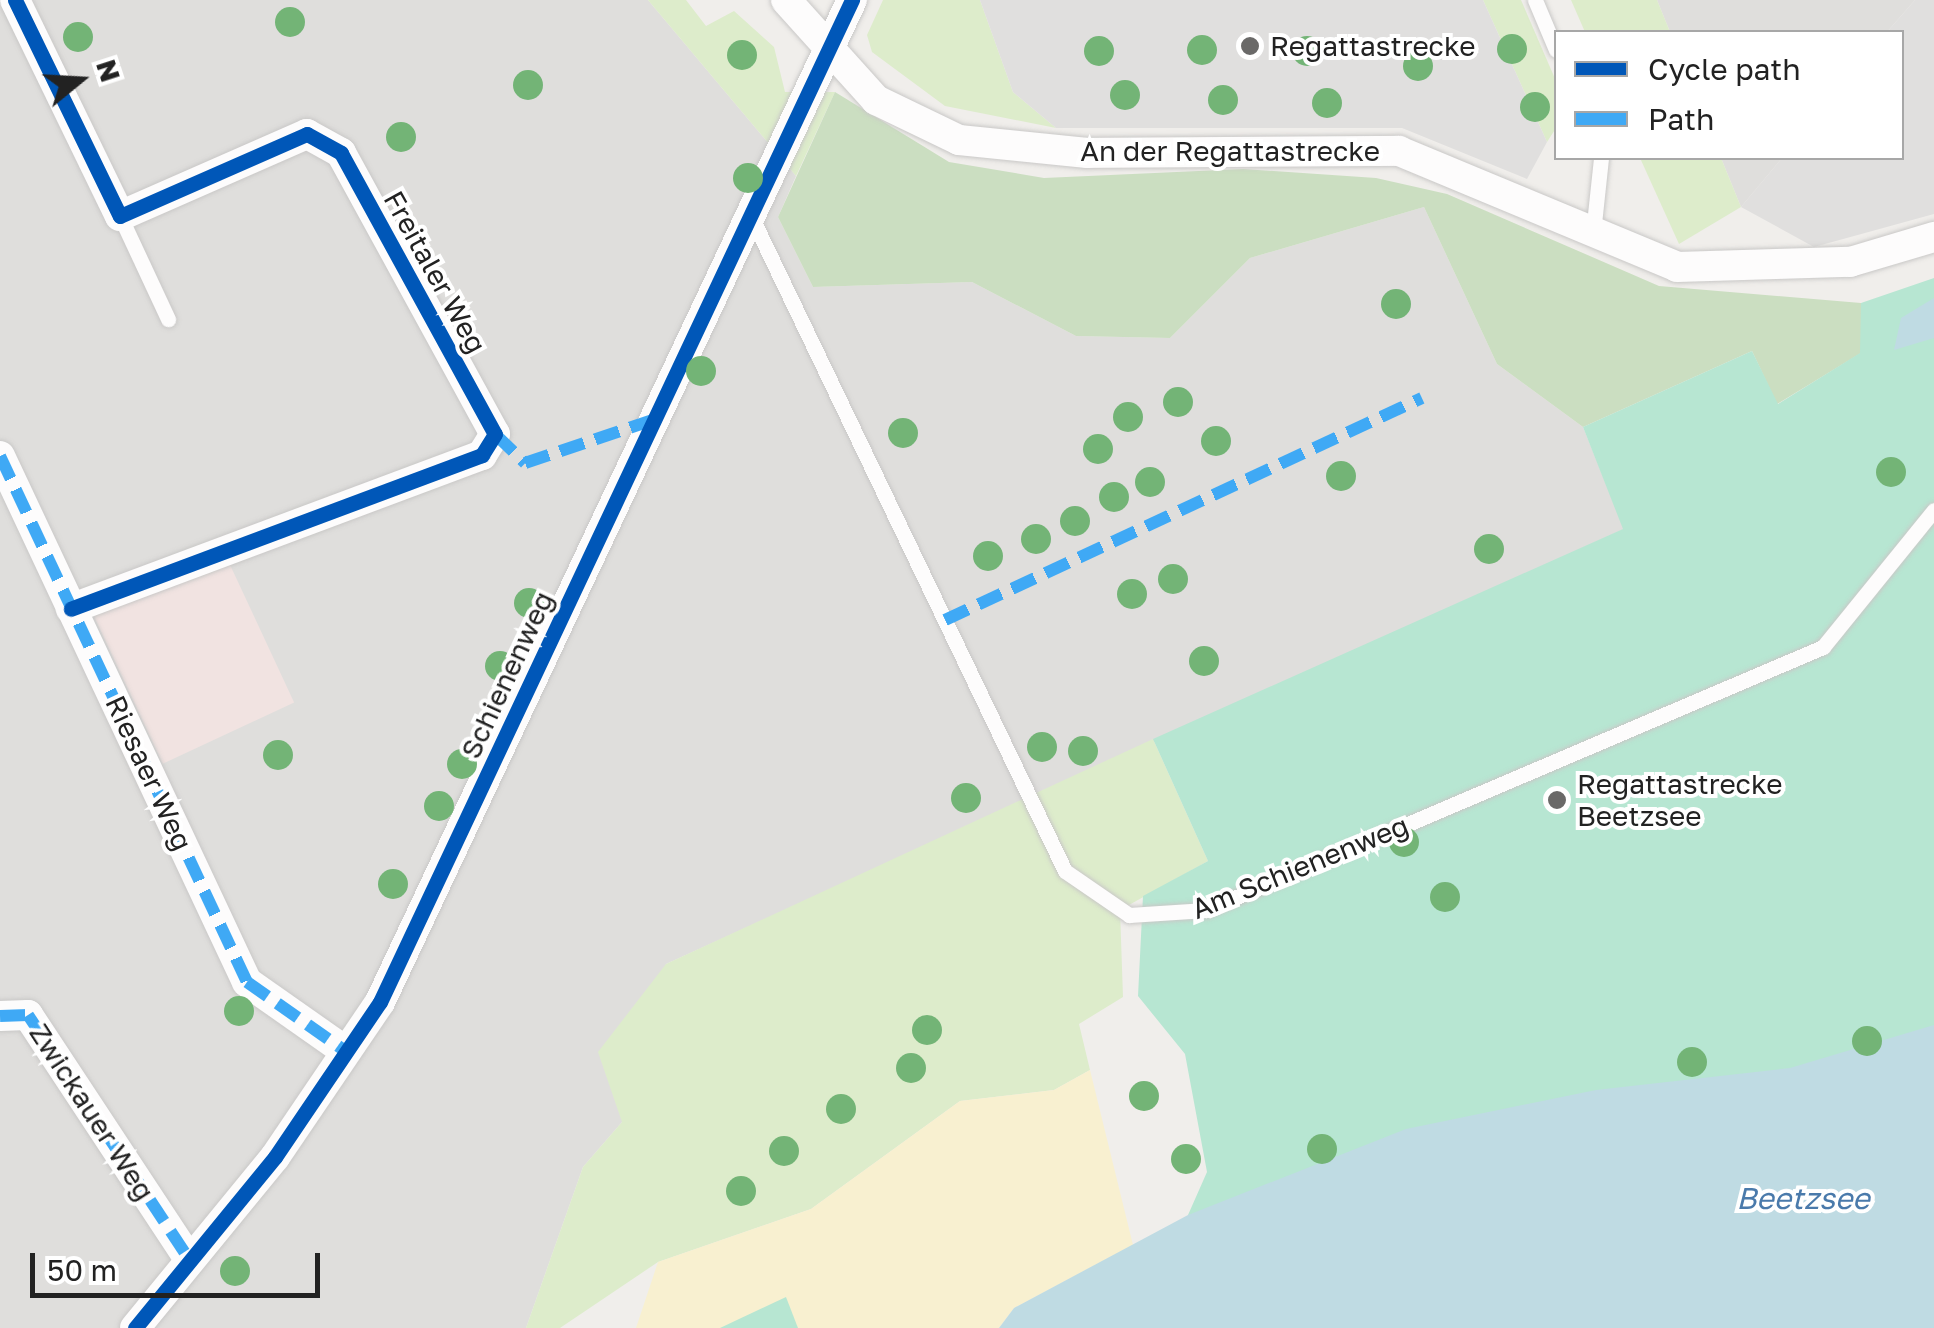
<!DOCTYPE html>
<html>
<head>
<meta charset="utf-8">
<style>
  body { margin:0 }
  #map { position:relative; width:1934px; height:1328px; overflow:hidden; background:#f0eeeb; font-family:"Golos Text",sans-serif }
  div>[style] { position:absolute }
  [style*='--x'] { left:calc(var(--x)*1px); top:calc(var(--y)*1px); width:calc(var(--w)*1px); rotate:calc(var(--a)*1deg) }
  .residential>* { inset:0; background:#dfdedc }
  .commercial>* { inset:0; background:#f1e3e1; transform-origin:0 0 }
  .grass>* { inset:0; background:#ddeccb }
  .forest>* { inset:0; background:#cbdec1 }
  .sand>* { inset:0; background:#f8f0d0 }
  .pitch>* { inset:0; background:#b7e6d2 }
  .parking>* { inset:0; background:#e0dfde }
  .water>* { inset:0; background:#bfdbe3 }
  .roads { filter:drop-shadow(0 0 2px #c9c8c7) drop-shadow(0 0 2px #c9c8c7) }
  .service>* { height:15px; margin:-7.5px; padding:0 7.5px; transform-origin:7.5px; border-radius:7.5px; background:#fdfcfc }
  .minor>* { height:30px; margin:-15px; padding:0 15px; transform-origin:15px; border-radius:15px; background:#fdfcfc }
  .quiet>* { height:12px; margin-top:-6px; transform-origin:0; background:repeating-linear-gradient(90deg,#3fa9f5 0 25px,transparent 0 37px) }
  .cycleway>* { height:15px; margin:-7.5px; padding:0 7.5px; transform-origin:7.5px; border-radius:7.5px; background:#0057b8 }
  .trees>* { width:30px; height:30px; margin:-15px; border-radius:50%; background:#73b476 }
  .dots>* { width:28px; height:28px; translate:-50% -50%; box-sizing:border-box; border:5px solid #fff; border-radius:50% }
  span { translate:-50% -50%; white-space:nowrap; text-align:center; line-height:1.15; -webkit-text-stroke:8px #fff; paint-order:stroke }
  .poi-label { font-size:28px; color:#222 }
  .left { translate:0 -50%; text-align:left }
  .street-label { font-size:28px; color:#222 }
  .water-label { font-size:30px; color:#4a7aab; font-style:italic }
  .legend { position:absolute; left:1554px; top:30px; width:350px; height:130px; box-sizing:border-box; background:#fff; border:2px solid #a7a7a7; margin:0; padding:12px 18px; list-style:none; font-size:30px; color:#222 }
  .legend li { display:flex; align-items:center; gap:20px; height:50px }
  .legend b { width:50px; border:2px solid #a7a7a7 }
  .north { position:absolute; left:30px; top:30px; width:100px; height:100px; -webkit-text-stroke:8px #fff; paint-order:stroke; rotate:72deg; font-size:28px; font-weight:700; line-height:40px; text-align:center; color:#222 }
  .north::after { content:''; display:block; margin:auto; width:35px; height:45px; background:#222; clip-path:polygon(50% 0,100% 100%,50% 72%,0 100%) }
  .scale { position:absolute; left:30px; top:1253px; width:290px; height:45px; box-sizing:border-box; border:5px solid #222; border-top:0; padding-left:12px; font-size:30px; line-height:35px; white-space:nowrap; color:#222; -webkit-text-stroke:8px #fff; paint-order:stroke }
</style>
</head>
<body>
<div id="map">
  <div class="residential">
    <i style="clip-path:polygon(0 0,648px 0,796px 176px,778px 217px,813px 287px,972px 282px,1076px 336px,1170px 338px,1250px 258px,1424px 207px,1497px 364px,1583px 427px,1624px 529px,666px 964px,622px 1122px,583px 1167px,526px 1328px,0 1328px)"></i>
    <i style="clip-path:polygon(1657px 0,1915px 0,1887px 32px,1670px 32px)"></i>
    <i style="clip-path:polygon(1721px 158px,1782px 158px,1741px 207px)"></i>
  </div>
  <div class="commercial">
    <i style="left:224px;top:552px;width:166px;height:145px;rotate:65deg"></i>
  </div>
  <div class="grass">
    <i style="clip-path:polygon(648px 0,686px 0,706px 26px,734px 11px,774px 47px,785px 92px,835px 92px,796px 176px)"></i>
    <i style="clip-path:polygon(883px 0,980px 0,1013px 92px,1056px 128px,945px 106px,872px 52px,867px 35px)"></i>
    <i style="clip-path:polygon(1483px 0,1521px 0,1556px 81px,1556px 128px,1547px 142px)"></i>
    <i style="clip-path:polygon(1571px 0,1657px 0,1670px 32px,1585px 32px)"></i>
    <i style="clip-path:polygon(1640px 158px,1721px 158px,1741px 207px,1679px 244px)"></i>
    <i style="clip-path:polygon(1153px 739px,1208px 861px,1120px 910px,1123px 997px,1079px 1024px,1090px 1070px,1054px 1090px,960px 1101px,811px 1209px,658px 1262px,560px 1328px,526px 1328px,583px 1167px,622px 1122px,598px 1052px,666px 964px)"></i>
  </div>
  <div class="forest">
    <i style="clip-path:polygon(835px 92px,949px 162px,1044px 178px,1243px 169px,1376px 178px,1447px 194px,1659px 286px,1861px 303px,1861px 353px,1777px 404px,1752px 351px,1583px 427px,1497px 364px,1424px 207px,1250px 258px,1170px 338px,1076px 336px,972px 282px,813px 287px,778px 217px)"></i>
  </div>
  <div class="sand">
    <i style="clip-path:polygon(1090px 1070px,1133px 1245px,1014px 1308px,999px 1328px,636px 1328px,658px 1262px,811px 1209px,960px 1101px,1054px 1090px)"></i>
  </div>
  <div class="pitch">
    <i style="clip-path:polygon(1934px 278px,1934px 1328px,1270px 1328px,1188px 1215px,1207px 1172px,1185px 1054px,1138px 996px,1143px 896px,1208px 861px,1153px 739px,1623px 529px,1583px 427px,1752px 351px,1778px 404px,1860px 353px,1861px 303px)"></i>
    <i style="clip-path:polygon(786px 1297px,798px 1328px,720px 1328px)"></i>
  </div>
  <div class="parking">
    <i style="clip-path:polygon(980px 0,1483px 0,1547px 142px,1527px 179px,1402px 128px,1056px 128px,1013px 92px)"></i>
    <i style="clip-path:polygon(1915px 0,1934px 0,1934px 214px,1814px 247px,1741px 207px,1782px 158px,1902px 158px,1902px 32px,1887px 32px)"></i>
  </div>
  <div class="water">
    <i style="clip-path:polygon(1934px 298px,1934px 338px,1894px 350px,1901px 318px)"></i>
    <i style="clip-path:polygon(1934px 1025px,1934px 1328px,999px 1328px,1014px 1308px,1188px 1215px,1406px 1129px,1596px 1090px,1790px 1068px)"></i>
  </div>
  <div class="roads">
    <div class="service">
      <i style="--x:1535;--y:0;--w:54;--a:67.2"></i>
      <i style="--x:120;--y:216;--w:114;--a:65"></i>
      <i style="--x:752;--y:218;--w:724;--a:64.39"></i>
      <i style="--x:1065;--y:871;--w:78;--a:34.5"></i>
      <i style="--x:1129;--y:915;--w:77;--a:-3.7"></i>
      <i style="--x:1206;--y:910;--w:671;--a:-23.09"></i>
      <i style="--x:1823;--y:647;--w:176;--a:-51"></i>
      <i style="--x:1593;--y:233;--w:75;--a:-83.9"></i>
    </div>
    <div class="minor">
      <i style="--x:15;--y:0;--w:240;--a:64.1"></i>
      <i style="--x:120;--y:216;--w:204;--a:-23.7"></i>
      <i style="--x:307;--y:134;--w:39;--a:29"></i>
      <i style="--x:341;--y:153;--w:320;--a:61.3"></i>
      <i style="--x:495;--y:434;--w:25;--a:122"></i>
      <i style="--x:482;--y:455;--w:439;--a:159.5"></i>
      <i style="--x:786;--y:0;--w:135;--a:48"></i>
      <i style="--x:876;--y:100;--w:92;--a:25.7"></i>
      <i style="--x:959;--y:140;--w:129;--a:5.8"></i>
      <i style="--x:1087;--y:153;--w:312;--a:-0.4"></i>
      <i style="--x:1399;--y:151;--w:301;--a:22.6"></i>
      <i style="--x:1677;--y:267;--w:173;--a:-1.7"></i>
      <i style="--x:1850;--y:262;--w:88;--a:-16.6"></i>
      <i style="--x:0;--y:456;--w:581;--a:64.85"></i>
      <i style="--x:247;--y:982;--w:120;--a:35.1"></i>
      <i style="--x:0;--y:1016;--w:28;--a:-2"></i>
      <i style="--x:28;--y:1015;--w:292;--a:56.6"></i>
      <i style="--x:135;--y:1328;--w:221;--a:-50.7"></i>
      <i style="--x:275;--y:1157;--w:187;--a:-55.9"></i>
      <i style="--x:380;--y:1002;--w:1108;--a:-64.78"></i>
    </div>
  </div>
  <div class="quiet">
    <i style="--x:495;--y:434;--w:42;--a:44"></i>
    <i style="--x:525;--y:463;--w:138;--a:-18.6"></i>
    <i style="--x:0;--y:456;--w:581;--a:64.85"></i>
    <i style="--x:247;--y:982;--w:120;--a:35.1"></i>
    <i style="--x:945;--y:620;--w:526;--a:-24.96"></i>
    <i style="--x:0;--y:1016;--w:28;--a:-2"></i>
    <i style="--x:28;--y:1015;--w:292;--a:56.6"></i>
  </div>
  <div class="cycleway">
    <i style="--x:15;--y:0;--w:240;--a:64.1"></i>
    <i style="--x:120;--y:216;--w:204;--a:-23.7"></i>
    <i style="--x:307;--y:134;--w:39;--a:29"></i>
    <i style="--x:341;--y:153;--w:320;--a:61.3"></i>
    <i style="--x:495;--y:434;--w:25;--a:122"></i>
    <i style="--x:482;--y:455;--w:439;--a:159.5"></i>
    <i style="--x:135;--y:1328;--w:221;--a:-50.7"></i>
    <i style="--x:275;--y:1157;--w:187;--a:-55.9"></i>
    <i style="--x:380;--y:1002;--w:1108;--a:-64.78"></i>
  </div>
  <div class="trees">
    <i style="left:290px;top:22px"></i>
    <i style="left:78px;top:37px"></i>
    <i style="left:1512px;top:49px"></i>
    <i style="left:1202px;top:50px"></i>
    <i style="left:1099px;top:51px"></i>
    <i style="left:1307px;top:51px"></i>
    <i style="left:742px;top:55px"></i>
    <i style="left:1418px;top:66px"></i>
    <i style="left:528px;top:85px"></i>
    <i style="left:1125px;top:95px"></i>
    <i style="left:1223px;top:100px"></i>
    <i style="left:1327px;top:103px"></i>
    <i style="left:1535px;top:107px"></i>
    <i style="left:401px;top:137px"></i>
    <i style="left:748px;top:178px"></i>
    <i style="left:1396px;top:304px"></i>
    <i style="left:701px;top:371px"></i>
    <i style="left:1178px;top:402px"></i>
    <i style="left:1128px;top:417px"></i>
    <i style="left:903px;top:433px"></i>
    <i style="left:1216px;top:441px"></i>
    <i style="left:1098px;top:449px"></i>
    <i style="left:1891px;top:472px"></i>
    <i style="left:1341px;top:476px"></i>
    <i style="left:1150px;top:482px"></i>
    <i style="left:1114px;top:497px"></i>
    <i style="left:1075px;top:521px"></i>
    <i style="left:1036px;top:539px"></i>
    <i style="left:1489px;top:549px"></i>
    <i style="left:988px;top:556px"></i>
    <i style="left:1173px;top:579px"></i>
    <i style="left:1132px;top:594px"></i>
    <i style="left:529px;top:603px"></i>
    <i style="left:1204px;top:661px"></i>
    <i style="left:500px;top:666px"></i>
    <i style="left:1042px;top:747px"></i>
    <i style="left:1083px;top:751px"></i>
    <i style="left:278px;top:755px"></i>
    <i style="left:462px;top:764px"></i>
    <i style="left:966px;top:798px"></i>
    <i style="left:439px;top:806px"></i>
    <i style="left:1404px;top:842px"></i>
    <i style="left:393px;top:884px"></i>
    <i style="left:1445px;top:897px"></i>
    <i style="left:239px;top:1011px"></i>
    <i style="left:927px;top:1030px"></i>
    <i style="left:1867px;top:1041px"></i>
    <i style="left:1692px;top:1062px"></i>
    <i style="left:911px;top:1068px"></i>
    <i style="left:1144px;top:1096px"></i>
    <i style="left:841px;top:1109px"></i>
    <i style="left:1322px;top:1149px"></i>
    <i style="left:784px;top:1151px"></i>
    <i style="left:1186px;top:1159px"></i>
    <i style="left:741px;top:1191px"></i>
    <i style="left:235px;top:1271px"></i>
  </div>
  <div class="dots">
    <i style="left:1250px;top:46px;background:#6a6968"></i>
    <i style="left:1557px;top:800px;background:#6a6968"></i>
  </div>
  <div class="poi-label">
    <span class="left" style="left:1270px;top:46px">Regattastrecke</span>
    <span class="left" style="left:1577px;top:800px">Regattastrecke<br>Beetzsee</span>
  </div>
  <div class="street-label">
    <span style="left:1230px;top:151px">An der Regattastrecke</span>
    <span style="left:435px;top:272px;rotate:61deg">Freitaler Weg</span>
    <span style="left:507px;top:675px;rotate:-65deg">Schienenweg</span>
    <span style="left:149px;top:773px;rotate:65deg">Riesaer Weg</span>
    <span style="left:1300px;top:867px;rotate:-22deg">Am Schienenweg</span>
    <span style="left:92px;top:1112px;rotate:57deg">Zwickauer Weg</span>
  </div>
  <div class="water-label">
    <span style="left:1803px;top:1198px">Beetzsee</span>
  </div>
  <ul class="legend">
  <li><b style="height:12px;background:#0057b8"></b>Cycle path</li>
  <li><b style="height:12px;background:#3fa9f5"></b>Path</li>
  </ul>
  <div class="north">N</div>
  <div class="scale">50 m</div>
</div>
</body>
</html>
